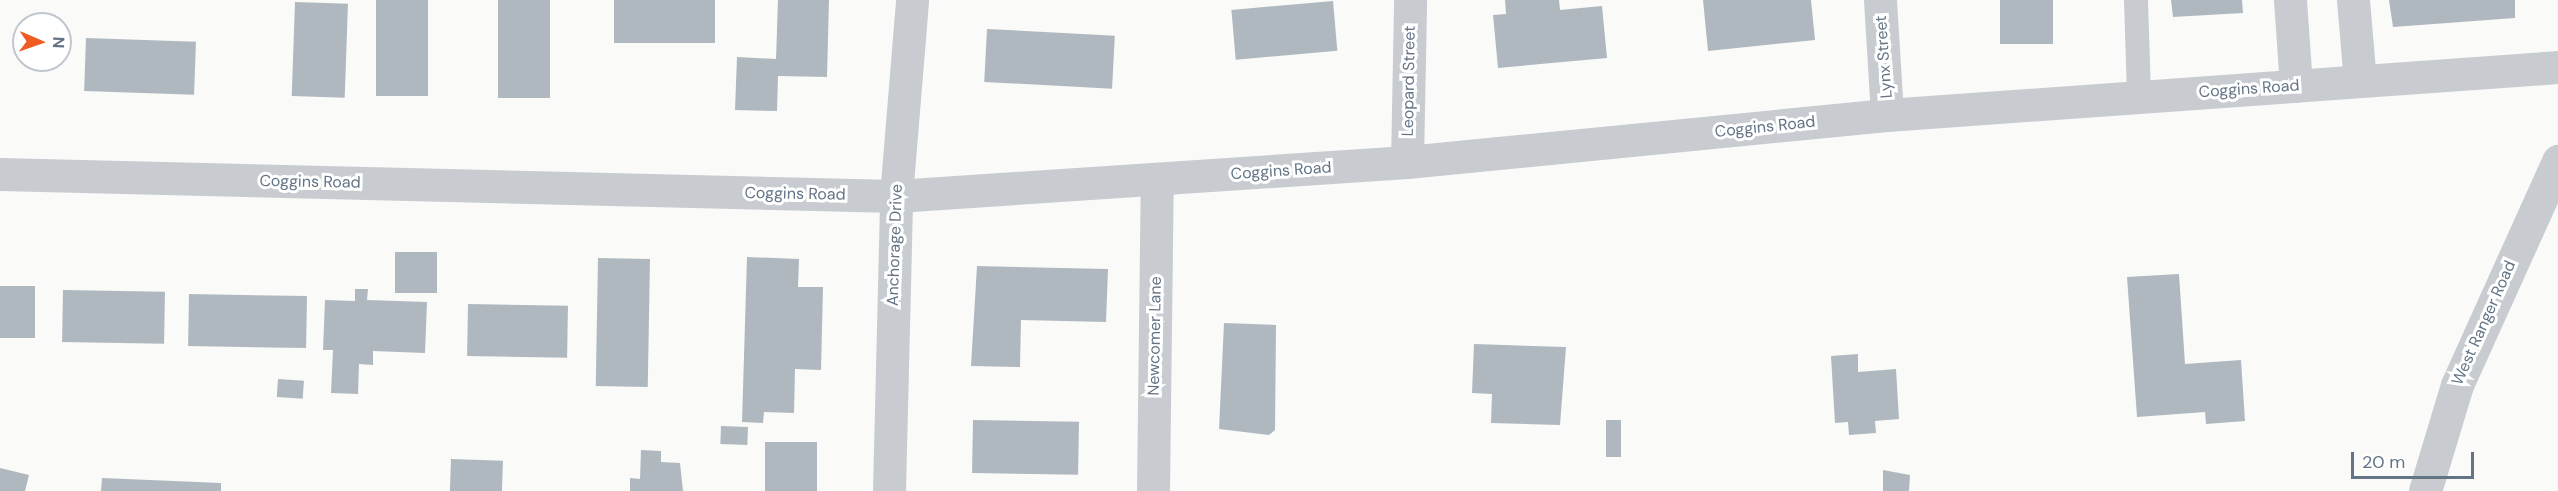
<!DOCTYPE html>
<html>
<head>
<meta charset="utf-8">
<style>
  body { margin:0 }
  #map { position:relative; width:2558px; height:491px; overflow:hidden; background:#fafaf8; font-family:"DM Sans",sans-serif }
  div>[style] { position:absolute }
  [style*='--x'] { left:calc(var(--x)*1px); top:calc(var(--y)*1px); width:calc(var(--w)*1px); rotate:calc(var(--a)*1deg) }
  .building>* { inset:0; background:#b0b8bf; transform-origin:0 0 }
  .service>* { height:24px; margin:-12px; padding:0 12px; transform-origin:12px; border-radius:12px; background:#c8ccd0 }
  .minor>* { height:33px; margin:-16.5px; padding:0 16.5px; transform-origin:16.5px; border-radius:16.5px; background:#c8ccd0 }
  span { translate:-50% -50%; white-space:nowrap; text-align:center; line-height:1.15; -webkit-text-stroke:6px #fff; paint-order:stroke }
  .street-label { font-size:16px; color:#637485 }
  .north { position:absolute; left:12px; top:12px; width:60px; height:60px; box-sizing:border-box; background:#fff; border:2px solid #c1c7ce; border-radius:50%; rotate:92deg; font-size:16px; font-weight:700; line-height:24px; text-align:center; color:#637485 }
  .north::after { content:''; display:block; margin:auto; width:21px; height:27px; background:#f05b22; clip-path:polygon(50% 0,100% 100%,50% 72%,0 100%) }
  .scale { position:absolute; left:2351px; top:452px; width:123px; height:27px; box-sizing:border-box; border:3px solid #637485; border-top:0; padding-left:8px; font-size:18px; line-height:21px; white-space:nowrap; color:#637485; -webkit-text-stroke:4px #fff; paint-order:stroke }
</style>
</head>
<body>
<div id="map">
  <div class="building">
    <i style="left:376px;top:0;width:52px;height:96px"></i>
    <i style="left:498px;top:0;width:52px;height:98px"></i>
    <i style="left:614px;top:0;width:101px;height:43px"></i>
    <i style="clip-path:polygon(778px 0,829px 0,827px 77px,778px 76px,777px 111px,735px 110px,737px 57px,776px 59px)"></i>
    <i style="clip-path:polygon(1505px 0,1559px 0,1560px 10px,1602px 6px,1607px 58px,1498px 68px,1493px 15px,1506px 14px)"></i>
    <i style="clip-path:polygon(1703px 0,1811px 0,1815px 40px,1708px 51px)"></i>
    <i style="left:2000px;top:0;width:53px;height:44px"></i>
    <i style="clip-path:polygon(2171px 0,2242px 0,2243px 13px,2173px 17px)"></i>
    <i style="clip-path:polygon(2389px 0,2515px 0,2515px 18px,2393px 27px)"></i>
    <i style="left:1333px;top:1px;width:50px;height:102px;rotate:85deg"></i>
    <i style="left:295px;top:2px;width:53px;height:94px;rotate:2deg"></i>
    <i style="left:987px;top:29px;width:128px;height:53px;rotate:3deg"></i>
    <i style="left:86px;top:38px;width:110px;height:53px;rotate:2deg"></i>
    <i style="left:395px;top:252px;width:42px;height:41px"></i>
    <i style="clip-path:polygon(747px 257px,799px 259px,798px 287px,823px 287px,821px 370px,795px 369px,794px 413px,764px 412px,763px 423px,742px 422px)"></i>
    <i style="left:598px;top:258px;width:52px;height:128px;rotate:1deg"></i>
    <i style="clip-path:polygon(977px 266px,1108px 269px,1106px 322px,1021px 320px,1020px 367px,971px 366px)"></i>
    <i style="clip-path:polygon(2179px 274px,2185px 364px,2241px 360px,2245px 421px,2206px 424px,2205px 412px,2137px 417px,2127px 277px)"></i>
    <i style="left:0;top:286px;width:35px;height:52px"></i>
    <i style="clip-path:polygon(355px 289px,368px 289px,367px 300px,427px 302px,425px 353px,373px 351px,373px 365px,359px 364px,358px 394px,331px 393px,333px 350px,323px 350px,325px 300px,355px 301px)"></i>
    <i style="left:63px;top:290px;width:102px;height:52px;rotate:1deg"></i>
    <i style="left:189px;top:294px;width:118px;height:52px;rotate:1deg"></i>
    <i style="left:468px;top:304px;width:100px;height:52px;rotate:1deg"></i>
    <i style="clip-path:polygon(1224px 323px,1276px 325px,1275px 430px,1269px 435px,1219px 429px)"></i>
    <i style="clip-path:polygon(1474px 344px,1566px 347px,1560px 425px,1491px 423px,1492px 394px,1472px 393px)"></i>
    <i style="clip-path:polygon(1858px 354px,1858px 372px,1896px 369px,1899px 419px,1875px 421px,1876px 433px,1849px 435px,1848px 422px,1835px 423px,1831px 356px)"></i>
    <i style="left:278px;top:379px;width:26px;height:18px;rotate:4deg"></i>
    <i style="left:973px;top:420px;width:106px;height:53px;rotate:1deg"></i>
    <i style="left:1606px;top:420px;width:15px;height:37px"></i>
    <i style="left:721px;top:426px;width:27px;height:18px;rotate:2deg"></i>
    <i style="left:765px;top:442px;width:52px;height:49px"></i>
    <i style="clip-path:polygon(641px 450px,661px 451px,661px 462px,680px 463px,683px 491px,630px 491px,630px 478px,640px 479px)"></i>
    <i style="left:451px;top:459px;width:52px;height:32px;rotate:2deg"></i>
    <i style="clip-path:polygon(0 468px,29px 475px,25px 491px,0 491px)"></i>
    <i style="clip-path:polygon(1883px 470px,1910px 475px,1909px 491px,1883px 491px)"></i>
    <i style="clip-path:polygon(102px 478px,221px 483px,221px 491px,101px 491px)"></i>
  </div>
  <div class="service">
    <i style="--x:2136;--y:0;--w:97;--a:88.2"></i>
  </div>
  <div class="minor">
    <i style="--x:1880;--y:0;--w:115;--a:86.5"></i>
    <i style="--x:2290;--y:0;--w:86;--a:86"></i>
    <i style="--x:2353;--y:0;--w:81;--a:85.1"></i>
    <i style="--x:1407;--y:162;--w:162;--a:-88.9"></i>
    <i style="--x:0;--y:174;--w:896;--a:1.41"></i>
    <i style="--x:896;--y:196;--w:512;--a:-3.81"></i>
    <i style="--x:1407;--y:162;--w:482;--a:-5.6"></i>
    <i style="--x:1887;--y:115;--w:673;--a:-4.09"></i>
    <i style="--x:889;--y:491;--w:295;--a:-88.6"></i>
    <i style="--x:896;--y:196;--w:197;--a:-85.3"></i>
    <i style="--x:1153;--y:491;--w:310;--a:-89.3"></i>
    <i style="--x:2425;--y:491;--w:111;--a:-73.2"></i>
    <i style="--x:2457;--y:385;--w:246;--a:-65.7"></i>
  </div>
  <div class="street-label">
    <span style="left:1884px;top:57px;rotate:-94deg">Lynx Street</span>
    <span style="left:1409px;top:81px;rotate:-89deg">Leopard Street</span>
    <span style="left:2249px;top:89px;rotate:-4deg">Coggins Road</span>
    <span style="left:1765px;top:127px;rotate:-6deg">Coggins Road</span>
    <span style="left:1281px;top:171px;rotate:-4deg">Coggins Road</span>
    <span style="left:310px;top:182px;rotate:1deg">Coggins Road</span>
    <span style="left:795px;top:194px;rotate:1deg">Coggins Road</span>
    <span style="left:895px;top:245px;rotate:-88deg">Anchorage Drive</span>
    <span style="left:2484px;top:323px;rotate:-66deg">West Ranger Road</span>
    <span style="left:1155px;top:336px;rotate:-89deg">Newcomer Lane</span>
  </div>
  <div class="north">N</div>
  <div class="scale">20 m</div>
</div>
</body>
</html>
